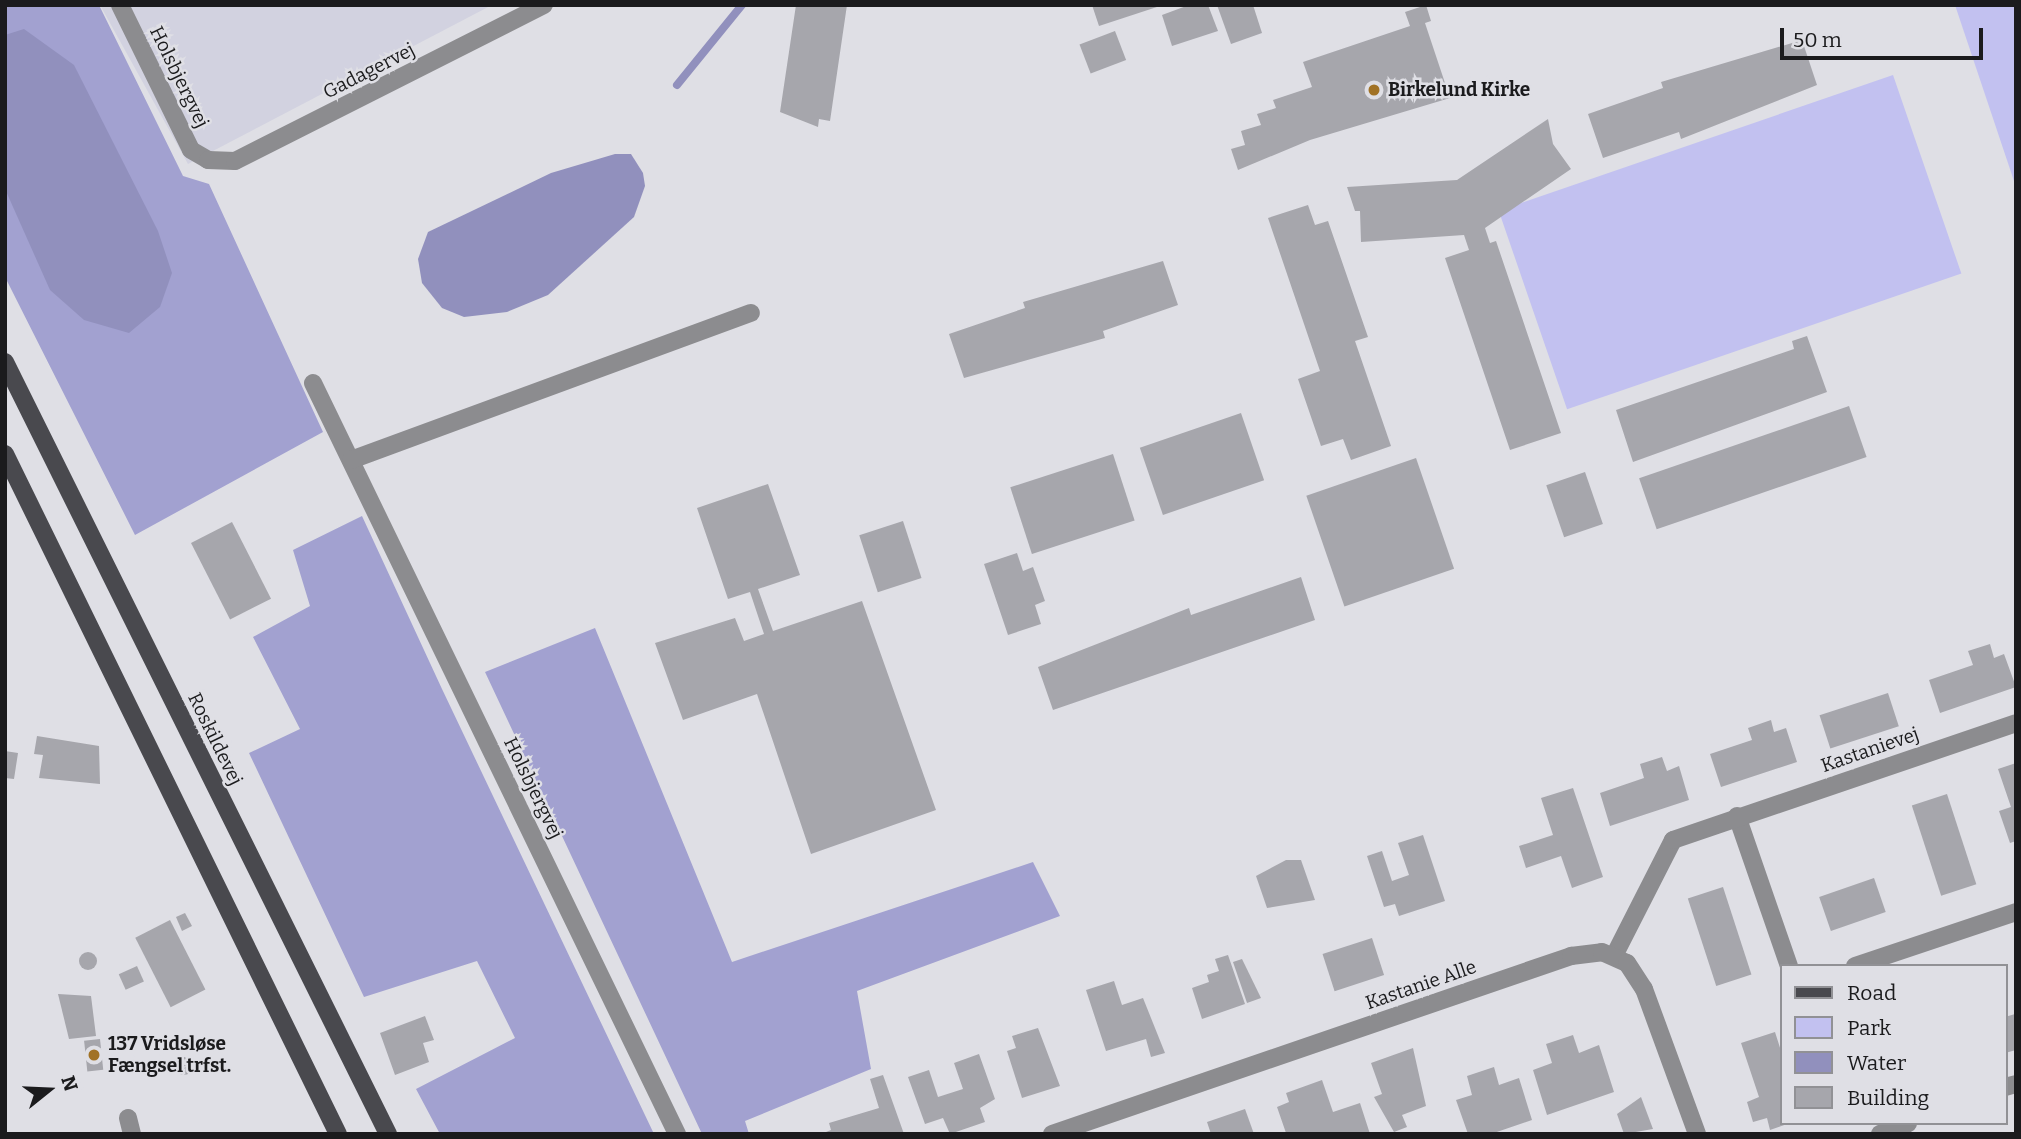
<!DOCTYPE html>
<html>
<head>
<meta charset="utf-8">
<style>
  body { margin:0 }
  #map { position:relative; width:2021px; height:1139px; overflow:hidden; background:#dfdfe5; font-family:Bitter,serif }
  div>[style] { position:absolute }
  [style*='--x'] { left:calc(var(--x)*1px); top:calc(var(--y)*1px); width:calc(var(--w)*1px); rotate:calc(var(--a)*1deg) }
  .built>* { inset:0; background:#d2d2e0 }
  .green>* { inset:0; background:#c2c1f0; transform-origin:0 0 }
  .forest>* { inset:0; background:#a2a1d0 }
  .water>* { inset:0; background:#9190bd }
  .stream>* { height:8px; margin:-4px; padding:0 4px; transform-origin:4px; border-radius:4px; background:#9190bd }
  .building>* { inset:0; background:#a6a6ac; transform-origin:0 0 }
  .round { border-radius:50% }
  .minor>* { height:18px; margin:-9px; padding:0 9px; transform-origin:9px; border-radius:9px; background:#8c8c8f }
  .major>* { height:18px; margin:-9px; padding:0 9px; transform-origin:9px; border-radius:9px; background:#49494e }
  .dots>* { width:19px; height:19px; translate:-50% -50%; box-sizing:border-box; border:4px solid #dfdfe5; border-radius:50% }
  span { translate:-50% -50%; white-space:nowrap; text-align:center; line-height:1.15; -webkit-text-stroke:5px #dfdfe5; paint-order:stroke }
  .street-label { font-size:19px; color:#1b1b1d }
  .poi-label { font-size:19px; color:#1b1b1d; font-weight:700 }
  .left { translate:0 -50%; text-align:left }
  .frame { position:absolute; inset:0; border:7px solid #1b1b1d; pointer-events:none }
  .legend { position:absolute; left:1780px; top:964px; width:228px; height:161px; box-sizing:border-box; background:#dfdfe5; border:2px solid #919195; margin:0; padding:9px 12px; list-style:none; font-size:21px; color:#1b1b1d }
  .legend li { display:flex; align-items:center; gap:14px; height:35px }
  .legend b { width:35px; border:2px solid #919195 }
  .north { position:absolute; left:14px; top:1055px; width:70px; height:70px; -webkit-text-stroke:5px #dfdfe5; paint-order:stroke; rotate:72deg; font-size:19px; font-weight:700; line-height:28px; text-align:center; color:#1b1b1d }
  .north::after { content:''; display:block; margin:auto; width:24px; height:32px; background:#1b1b1d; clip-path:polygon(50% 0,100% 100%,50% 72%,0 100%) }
  .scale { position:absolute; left:1780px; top:28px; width:203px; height:32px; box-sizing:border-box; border:4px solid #1b1b1d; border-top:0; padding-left:9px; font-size:21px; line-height:24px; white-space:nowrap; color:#1b1b1d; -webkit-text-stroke:5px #dfdfe5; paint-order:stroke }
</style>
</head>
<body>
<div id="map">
  <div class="built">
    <i style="clip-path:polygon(100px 5px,492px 5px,188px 164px)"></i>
  </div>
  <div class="green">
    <i style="clip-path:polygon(1955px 5px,2016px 5px,2016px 187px)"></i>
    <i style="left:1893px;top:75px;width:210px;height:417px;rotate:71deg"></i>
  </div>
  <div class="forest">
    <i style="clip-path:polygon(5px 5px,99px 5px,183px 176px,209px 184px,323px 432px,135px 535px,5px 277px)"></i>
    <i style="clip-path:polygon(362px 516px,442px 689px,654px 1134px,440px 1134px,416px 1089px,515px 1038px,477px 961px,364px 997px,249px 753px,300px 729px,253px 637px,310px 606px,293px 550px)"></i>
    <i style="clip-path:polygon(595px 628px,732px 962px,1033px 862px,1060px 916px,857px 991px,871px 1069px,745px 1121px,749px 1134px,702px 1134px,485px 672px)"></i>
  </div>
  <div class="water">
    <i style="clip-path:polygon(24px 29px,74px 65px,158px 231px,172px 273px,160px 307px,129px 333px,84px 320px,50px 290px,5px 189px,5px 35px)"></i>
    <i style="clip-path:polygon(615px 154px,631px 154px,643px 173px,645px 186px,634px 217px,548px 295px,507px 312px,464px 317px,442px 308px,422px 283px,418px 259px,428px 232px,551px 173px)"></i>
  </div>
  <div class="stream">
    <i style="--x:677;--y:85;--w:103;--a:-50.9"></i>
  </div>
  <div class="building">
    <i style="clip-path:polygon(796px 5px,847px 5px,830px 121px,819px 119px,818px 127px,780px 112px)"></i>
    <i style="clip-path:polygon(1092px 5px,1160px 5px,1160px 6px,1099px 26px)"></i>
    <i style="clip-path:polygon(1189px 5px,1208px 5px,1218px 31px,1172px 46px,1162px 15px)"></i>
    <i style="clip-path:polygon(1217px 5px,1253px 5px,1262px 33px,1231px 44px)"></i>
    <i style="clip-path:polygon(1426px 5px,1431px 21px,1425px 23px,1450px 98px,1310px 140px,1238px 170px,1231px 149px,1245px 145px,1241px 131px,1261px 125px,1257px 114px,1276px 108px,1273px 100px,1312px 87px,1303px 62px,1410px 26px,1405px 12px)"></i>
    <i style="left:1115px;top:31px;width:31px;height:38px;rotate:69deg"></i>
    <i style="clip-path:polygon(1802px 40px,1817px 85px,1681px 139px,1679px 132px,1603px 158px,1588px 114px,1663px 88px,1661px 82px)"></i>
    <i style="clip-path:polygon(1548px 119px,1553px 144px,1571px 169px,1485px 228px,1490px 243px,1496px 241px,1561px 433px,1510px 450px,1445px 258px,1469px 250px,1464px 235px,1361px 242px,1360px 211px,1355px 211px,1347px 187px,1457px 180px)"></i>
    <i style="clip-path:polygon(1308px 205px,1315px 225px,1328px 221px,1368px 337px,1355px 341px,1391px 446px,1351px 460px,1343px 439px,1321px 446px,1298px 379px,1320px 371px,1268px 218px)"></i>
    <i style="clip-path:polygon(1163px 261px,1178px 305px,1103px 331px,1105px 338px,964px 378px,949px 334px,1025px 308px,1023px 302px)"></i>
    <i style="clip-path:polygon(1807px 336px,1827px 392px,1633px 462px,1616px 410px,1794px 349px,1792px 341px)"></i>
    <i style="left:1849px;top:406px;width:54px;height:222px;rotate:71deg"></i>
    <i style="left:1241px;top:413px;width:71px;height:107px;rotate:71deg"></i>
    <i style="left:1113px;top:454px;width:70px;height:108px;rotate:72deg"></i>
    <i style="left:1416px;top:458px;width:117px;height:116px;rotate:71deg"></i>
    <i style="left:1585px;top:472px;width:55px;height:41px;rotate:71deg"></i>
    <i style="clip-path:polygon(768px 484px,800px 575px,758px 589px,773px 631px,862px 601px,936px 810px,811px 854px,757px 694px,683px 720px,655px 643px,735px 618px,744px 641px,764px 634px,750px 592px,728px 599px,697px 508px)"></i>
    <i style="left:903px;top:521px;width:60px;height:46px;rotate:72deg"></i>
    <i style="left:232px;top:522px;width:86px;height:46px;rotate:63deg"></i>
    <i style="clip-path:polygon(1017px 553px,1023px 571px,1033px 567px,1045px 601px,1035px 605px,1041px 624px,1008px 635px,984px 564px)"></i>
    <i style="clip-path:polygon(1301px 577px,1315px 620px,1053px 710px,1038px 667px,1189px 608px,1191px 615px)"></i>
    <i style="clip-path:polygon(1990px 644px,1994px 658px,2004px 654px,2016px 687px,1940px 713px,1929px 680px,1973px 665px,1968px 651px)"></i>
    <i style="left:1888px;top:693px;width:35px;height:72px;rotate:72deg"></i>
    <i style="clip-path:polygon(1771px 720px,1774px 732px,1786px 728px,1797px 762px,1721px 787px,1710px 754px,1752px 740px,1748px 728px)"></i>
    <i style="clip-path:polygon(37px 736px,99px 746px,100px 784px,39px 778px,43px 755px,34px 754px)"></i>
    <i style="clip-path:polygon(5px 751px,18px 753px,14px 779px,5px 778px)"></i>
    <i style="clip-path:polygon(1662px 757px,1667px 771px,1679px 766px,1689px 800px,1610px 826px,1600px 793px,1644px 778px,1640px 764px)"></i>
    <i style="clip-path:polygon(2016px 763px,2016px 841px,2010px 843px,1999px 811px,2011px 807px,1998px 769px)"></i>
    <i style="clip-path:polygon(1573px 788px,1603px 877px,1572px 888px,1561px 856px,1526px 868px,1519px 846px,1553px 835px,1541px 798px)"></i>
    <i style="left:1947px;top:794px;width:95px;height:37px;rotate:72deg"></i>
    <i style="clip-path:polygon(1423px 835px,1445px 901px,1399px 916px,1395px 904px,1384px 907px,1367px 856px,1382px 851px,1392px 881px,1409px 875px,1398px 843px)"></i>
    <i style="clip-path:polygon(1286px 860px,1301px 860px,1315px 900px,1267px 908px,1256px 876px)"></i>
    <i style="left:1874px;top:878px;width:36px;height:58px;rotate:71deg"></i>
    <i style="left:1723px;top:887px;width:92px;height:37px;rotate:72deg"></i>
    <i style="clip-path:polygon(185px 913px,192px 926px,182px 931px,176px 917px)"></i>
    <i style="left:170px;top:920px;width:78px;height:39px;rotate:63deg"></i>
    <i style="left:1372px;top:938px;width:39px;height:52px;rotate:72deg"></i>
    <i class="round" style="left:79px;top:952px;width:18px;height:18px"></i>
    <i style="clip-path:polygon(1228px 955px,1245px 1004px,1202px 1019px,1192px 988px,1209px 982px,1207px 975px,1219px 971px,1215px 959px)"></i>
    <i style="clip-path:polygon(1242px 959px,1261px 998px,1247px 1003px,1233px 962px)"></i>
    <i style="left:137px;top:966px;width:17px;height:20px;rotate:66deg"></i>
    <i style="clip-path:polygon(1114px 981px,1122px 1005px,1143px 998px,1165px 1053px,1151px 1057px,1146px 1039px,1106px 1051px,1086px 990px)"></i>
    <i style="clip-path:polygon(58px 994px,91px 996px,96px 1036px,69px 1039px)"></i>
    <i style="clip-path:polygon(2015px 1014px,2016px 1050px,2005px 1053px,2005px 1017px)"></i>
    <i style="clip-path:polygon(425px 1016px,434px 1040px,423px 1043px,429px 1062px,395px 1075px,380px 1033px)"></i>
    <i style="clip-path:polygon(1038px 1028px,1060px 1086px,1022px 1098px,1007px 1051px,1016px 1048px,1012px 1036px)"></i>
    <i style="clip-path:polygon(1775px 1032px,1781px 1051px,1781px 1123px,1787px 1124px,1770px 1130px,1767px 1118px,1753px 1122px,1747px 1102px,1759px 1097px,1741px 1043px)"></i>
    <i style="clip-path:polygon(1573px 1035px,1579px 1053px,1599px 1045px,1614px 1092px,1547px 1115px,1533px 1070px,1552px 1063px,1546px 1044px)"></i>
    <i style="left:100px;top:1039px;width:31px;height:16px;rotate:84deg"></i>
    <i style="clip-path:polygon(1413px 1048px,1426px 1106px,1402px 1115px,1407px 1127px,1394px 1132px,1374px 1097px,1382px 1094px,1371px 1063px)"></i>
    <i style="clip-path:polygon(979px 1054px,995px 1099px,980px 1108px,985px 1122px,950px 1134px,943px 1118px,925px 1124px,908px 1077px,929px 1070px,938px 1097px,963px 1089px,954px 1063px)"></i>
    <i class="round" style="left:175px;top:1057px;width:18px;height:18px"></i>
    <i style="clip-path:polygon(1494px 1067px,1499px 1085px,1519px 1078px,1532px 1120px,1491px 1134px,1468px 1134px,1456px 1100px,1472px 1095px,1467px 1076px)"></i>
    <i style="clip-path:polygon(883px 1075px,904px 1134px,821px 1134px,831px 1130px,829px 1123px,879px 1108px,870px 1079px)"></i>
    <i style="clip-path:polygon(1322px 1080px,1333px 1112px,1360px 1103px,1370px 1134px,1286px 1133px,1277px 1107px,1289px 1102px,1286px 1093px)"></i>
    <i style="clip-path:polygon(1641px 1097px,1653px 1129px,1624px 1134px,1617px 1114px)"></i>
    <i style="clip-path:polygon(1245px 1109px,1254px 1134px,1211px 1134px,1207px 1122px)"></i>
  </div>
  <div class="minor">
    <i style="--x:120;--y:5;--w:161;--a:63.9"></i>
    <i style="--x:191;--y:150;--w:20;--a:30"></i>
    <i style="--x:208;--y:160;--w:27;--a:2"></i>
    <i style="--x:235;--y:161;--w:346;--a:-26.8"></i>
    <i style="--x:313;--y:383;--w:835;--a:64.14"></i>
    <i style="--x:351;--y:460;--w:426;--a:-20.2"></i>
    <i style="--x:1737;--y:816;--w:159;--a:70.9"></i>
    <i style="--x:1615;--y:954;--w:128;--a:-63"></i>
    <i style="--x:1673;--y:840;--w:362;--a:-18.8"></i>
    <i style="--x:1855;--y:966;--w:170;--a:-18.5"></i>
    <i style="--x:2005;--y:1087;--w:11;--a:-15"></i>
    <i style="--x:128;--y:1118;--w:16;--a:76"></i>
    <i style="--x:1052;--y:1134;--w:549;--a:-18.93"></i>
    <i style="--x:1571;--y:956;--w:31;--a:-7"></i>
    <i style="--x:1602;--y:952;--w:27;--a:24"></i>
    <i style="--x:1627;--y:963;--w:31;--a:57"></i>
    <i style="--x:1644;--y:989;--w:154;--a:69.9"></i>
    <i style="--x:1880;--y:1134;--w:30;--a:-21"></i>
  </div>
  <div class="major">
    <i style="--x:5;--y:362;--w:862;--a:63.61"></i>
    <i style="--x:5;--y:454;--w:757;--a:63.91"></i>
  </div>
  <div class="dots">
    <i style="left:1374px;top:90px;background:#a17225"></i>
    <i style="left:94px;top:1055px;background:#a17225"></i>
  </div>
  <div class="street-label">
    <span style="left:369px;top:71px;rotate:-27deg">Gadagervej</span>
    <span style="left:179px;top:77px;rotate:64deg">Holsbjergvej</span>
    <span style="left:215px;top:739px;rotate:64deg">Roskildevej</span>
    <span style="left:1870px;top:750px;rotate:-19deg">Kastanievej</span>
    <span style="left:533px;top:788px;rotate:64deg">Holsbjergvej</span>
    <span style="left:1421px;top:985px;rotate:-19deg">Kastanie Alle</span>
  </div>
  <div class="poi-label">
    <span class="left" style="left:1388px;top:90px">Birkelund Kirke</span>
    <span class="left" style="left:108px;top:1055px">137 Vridsløse<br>Fængsel trfst.</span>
  </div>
  <div class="frame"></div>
  <ul class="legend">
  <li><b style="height:9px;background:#49494e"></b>Road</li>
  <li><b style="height:19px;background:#c2c1f0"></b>Park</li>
  <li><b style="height:19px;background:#9190bd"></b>Water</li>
  <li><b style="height:19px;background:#a6a6ac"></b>Building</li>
  </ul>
  <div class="north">N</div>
  <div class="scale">50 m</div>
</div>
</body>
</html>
